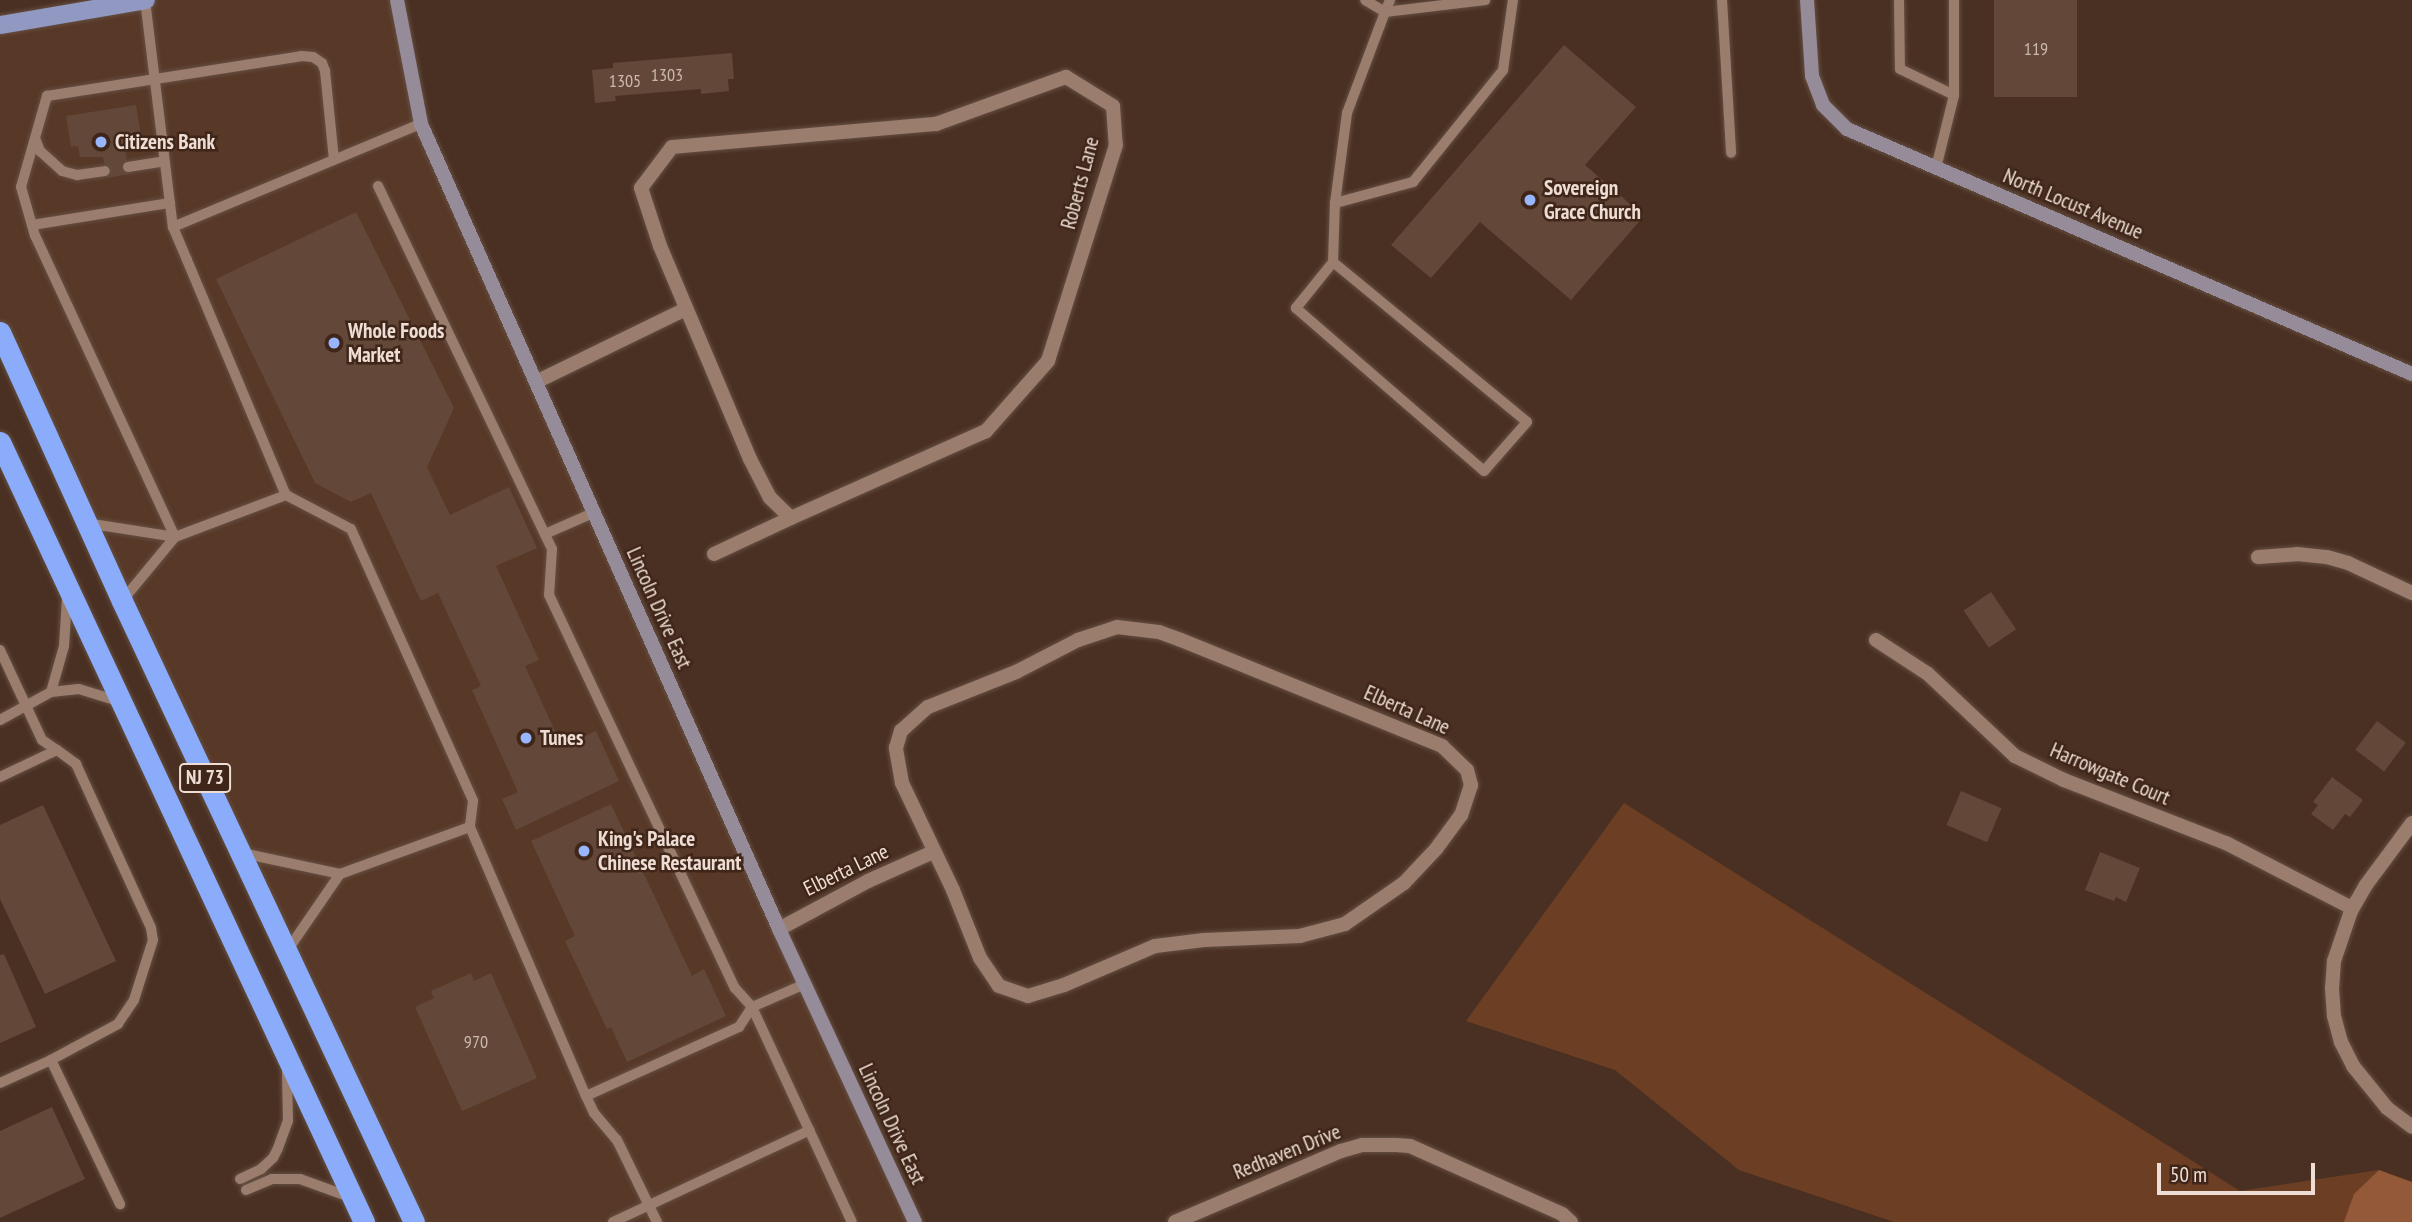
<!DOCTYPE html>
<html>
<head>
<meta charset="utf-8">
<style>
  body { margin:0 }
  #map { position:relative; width:2412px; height:1222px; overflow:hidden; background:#4a3022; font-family:"PT Sans Narrow",sans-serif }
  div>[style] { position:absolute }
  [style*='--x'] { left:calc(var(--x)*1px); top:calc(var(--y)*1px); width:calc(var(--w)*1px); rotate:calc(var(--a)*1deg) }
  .built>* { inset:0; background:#583827 }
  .green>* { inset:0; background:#6c3f25 }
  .water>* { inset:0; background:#935938 }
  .building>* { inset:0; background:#634839; transform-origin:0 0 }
  .roads { filter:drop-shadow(0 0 2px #644f43) drop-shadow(0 0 2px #644f43) }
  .lane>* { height:10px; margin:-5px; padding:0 5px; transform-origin:5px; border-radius:5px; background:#9b7d6d }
  .street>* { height:14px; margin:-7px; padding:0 7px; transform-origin:7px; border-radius:7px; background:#9b7d6d }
  .secondary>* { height:14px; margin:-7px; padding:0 7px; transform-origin:7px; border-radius:7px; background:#968b98 }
  .primary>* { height:18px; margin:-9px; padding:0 9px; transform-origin:9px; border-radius:9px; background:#9199c2 }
  .highway>* { height:21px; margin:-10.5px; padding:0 10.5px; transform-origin:10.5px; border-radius:10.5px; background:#8bacfb }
  .dots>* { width:19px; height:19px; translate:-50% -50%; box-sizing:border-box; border:4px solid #3f2619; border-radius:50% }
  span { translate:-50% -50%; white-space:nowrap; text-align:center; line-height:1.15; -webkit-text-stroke:5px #3f2619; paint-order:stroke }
  .number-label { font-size:18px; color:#cbb8ad }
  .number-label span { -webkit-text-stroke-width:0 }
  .shield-label span { padding:2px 5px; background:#3f2619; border:2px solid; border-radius:5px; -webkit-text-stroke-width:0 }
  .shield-label { font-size:19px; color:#eeddd4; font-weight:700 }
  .poi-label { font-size:21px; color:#eeddd4; font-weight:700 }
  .left { translate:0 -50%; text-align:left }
  .street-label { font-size:21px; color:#eeddd4 }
  .scale { position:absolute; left:2157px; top:1163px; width:158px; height:32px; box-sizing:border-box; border:4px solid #eeddd4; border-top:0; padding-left:9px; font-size:21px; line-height:24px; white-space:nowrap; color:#eeddd4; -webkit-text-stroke:5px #3f2619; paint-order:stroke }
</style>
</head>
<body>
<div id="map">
  <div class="built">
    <i style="clip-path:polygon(145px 0,397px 0,421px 124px,915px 1222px,414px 1222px,0 332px,0 25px)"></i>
  </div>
  <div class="green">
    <i style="clip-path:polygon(1624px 803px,2240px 1191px,2379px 1170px,2412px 1222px,1894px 1222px,1739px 1170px,1615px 1070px,1466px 1021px)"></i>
  </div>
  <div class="water">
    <i style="clip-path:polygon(2379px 1170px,2412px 1182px,2412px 1222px,2344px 1222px,2354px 1194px)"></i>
  </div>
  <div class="building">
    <i style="left:1994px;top:0;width:83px;height:97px"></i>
    <i style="clip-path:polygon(1564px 45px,1636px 107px,1585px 165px,1644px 216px,1571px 300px,1480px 222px,1431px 278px,1391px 245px)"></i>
    <i style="clip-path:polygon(732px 53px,734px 79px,728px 79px,729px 91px,701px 94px,701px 89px,615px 96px,616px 101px,595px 103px,592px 70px,613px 68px,613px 63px)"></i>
    <i style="clip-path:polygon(136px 105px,141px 136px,131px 138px,133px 148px,125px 149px,129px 174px,107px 178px,103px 157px,80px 157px,78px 146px,71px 147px,66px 116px)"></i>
    <i style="clip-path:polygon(356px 212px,454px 408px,427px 467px,450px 515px,509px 487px,537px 548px,496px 566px,539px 660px,525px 666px,562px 746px,596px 731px,619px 781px,516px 830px,502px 799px,518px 792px,472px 690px,481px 686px,438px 593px,421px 601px,371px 493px,351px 502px,315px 483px,216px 279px)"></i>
    <i style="left:1991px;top:592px;width:45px;height:33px;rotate:56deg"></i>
    <i style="left:2377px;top:721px;width:36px;height:36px;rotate:37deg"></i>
    <i style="clip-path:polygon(2332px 777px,2363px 800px,2350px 817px,2345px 814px,2333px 830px,2311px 814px,2318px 805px,2313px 802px)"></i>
    <i style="left:1961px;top:791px;width:44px;height:37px;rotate:23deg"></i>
    <i style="clip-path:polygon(611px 804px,692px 976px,704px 969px,726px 1016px,627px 1062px,611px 1027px,607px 1029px,565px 941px,575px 936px,531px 841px)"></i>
    <i style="clip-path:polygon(43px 805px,116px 961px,45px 994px,0 899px,0 825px)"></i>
    <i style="clip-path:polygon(2100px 852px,2140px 868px,2126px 902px,2116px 897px,2114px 901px,2085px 890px)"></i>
    <i style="clip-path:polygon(4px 954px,36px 1027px,0 1043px,0 955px)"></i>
    <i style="clip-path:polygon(471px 973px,474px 981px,491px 973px,537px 1078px,462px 1111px,415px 1007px,434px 998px,431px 991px)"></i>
    <i style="clip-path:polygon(52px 1107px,85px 1179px,0 1218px,0 1131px)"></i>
  </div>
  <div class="roads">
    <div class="lane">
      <i style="--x:145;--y:0;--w:229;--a:83"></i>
      <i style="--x:173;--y:227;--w:36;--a:67"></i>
      <i style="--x:187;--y:260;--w:255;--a:67.2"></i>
      <i style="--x:286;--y:495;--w:73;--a:27.6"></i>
      <i style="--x:351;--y:529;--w:298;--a:65.8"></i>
      <i style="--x:473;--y:801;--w:26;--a:97"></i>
      <i style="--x:470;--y:827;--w:293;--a:66.7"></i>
      <i style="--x:586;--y:1096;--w:19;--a:65"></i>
      <i style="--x:594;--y:1113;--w:35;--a:50"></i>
      <i style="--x:617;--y:1140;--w:91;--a:64"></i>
      <i style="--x:1390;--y:0;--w:13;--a:113"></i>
      <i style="--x:1385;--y:12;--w:101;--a:-6.8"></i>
      <i style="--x:1722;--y:0;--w:153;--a:86.6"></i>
      <i style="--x:1899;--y:0;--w:69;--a:89.2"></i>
      <i style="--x:1900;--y:69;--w:60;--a:25.7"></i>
      <i style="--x:35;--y:138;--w:14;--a:69"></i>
      <i style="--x:40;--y:151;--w:30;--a:42"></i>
      <i style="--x:62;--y:171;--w:16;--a:15"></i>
      <i style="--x:77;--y:175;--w:28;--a:-8"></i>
      <i style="--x:128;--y:167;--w:37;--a:-9"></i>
      <i style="--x:1936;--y:168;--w:75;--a:-76.1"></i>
      <i style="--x:1954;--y:95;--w:95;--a:-90"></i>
      <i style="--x:378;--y:186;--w:403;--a:64.4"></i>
      <i style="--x:552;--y:549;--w:46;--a:93.7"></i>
      <i style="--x:549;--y:595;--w:435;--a:64.7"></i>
      <i style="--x:735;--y:988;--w:25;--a:48"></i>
      <i style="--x:752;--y:1007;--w:237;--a:65.1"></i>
      <i style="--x:1335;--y:203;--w:81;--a:-15.1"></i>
      <i style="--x:1413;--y:182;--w:144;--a:-51.2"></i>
      <i style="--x:1503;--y:70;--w:71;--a:-81.9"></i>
      <i style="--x:32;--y:225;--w:140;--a:-9.1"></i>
      <i style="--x:173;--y:227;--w:269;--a:-22.6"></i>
      <i style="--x:1333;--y:262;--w:251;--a:39.5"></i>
      <i style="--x:1527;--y:422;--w:65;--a:131.3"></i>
      <i style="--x:1484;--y:471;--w:249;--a:-139.1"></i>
      <i style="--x:1296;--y:308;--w:59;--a:-51.2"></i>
      <i style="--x:1333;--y:262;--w:59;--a:-88.1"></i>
      <i style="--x:1335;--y:203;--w:91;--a:-82.4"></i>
      <i style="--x:1347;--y:113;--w:108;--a:-69.4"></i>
      <i style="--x:1385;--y:12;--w:23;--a:-149"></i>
      <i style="--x:86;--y:523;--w:90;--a:8.9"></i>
      <i style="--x:545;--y:534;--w:52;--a:-23.6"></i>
      <i style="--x:175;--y:537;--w:332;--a:-114.9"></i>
      <i style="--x:35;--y:236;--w:51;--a:-105.9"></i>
      <i style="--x:21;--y:187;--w:95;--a:-74.1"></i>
      <i style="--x:47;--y:96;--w:257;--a:-8.9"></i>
      <i style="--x:301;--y:56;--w:12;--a:5"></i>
      <i style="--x:313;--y:57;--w:11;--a:34"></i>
      <i style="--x:322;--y:63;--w:9;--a:69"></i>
      <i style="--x:325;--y:71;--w:88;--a:84.2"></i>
      <i style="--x:122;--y:601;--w:83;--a:-50.4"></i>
      <i style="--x:175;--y:537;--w:119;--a:-20.7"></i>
      <i style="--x:0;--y:650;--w:99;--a:65"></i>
      <i style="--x:42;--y:740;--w:18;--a:34"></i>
      <i style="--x:51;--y:692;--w:48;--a:-74.2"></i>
      <i style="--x:64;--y:646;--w:48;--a:-86.4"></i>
      <i style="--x:0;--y:720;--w:58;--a:-28.8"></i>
      <i style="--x:51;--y:692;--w:28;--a:-6"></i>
      <i style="--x:79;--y:689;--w:44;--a:17.2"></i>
      <i style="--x:0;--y:777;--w:63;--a:-25.3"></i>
      <i style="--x:57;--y:750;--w:24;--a:36"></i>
      <i style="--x:76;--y:764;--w:180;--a:65.4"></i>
      <i style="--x:151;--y:928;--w:12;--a:81"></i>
      <i style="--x:153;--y:940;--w:63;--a:107.6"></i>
      <i style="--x:134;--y:1000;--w:29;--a:124"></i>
      <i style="--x:118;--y:1024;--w:76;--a:151.8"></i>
      <i style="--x:51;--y:1060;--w:56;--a:155.7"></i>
      <i style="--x:242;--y:853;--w:100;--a:12.1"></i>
      <i style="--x:340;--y:874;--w:138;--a:-19.9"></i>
      <i style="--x:287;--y:951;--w:93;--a:-55.5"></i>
      <i style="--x:51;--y:1060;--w:160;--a:64.4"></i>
      <i style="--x:586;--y:1096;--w:168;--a:-24.3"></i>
      <i style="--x:739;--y:1027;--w:24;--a:-57"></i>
      <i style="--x:752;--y:1007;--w:58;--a:-23.5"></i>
      <i style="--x:240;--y:1179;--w:23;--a:-25"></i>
      <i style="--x:261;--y:1169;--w:16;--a:-43"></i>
      <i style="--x:273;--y:1158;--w:11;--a:-63"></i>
      <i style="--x:278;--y:1148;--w:29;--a:-70"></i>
      <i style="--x:288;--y:1121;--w:49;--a:-91.2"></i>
      <i style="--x:246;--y:1190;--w:28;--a:-23"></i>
      <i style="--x:272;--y:1179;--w:28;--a:0"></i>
      <i style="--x:300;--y:1179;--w:53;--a:19.8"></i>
      <i style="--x:613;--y:1222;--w:217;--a:-25"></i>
    </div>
    <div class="street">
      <i style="--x:1066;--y:77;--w:55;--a:31.7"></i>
      <i style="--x:1113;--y:106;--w:39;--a:86"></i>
      <i style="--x:1116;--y:145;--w:226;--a:107.5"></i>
      <i style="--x:1048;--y:361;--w:94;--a:131.5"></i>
      <i style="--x:986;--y:431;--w:214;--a:156"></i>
      <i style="--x:791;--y:518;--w:29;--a:-136"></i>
      <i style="--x:770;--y:498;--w:44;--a:-117.1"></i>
      <i style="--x:750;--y:459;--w:231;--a:-112.9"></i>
      <i style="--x:660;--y:246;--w:61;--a:-108.1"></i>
      <i style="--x:641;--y:188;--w:51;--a:-52.9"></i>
      <i style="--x:672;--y:147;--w:265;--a:-5"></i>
      <i style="--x:936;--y:124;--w:138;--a:-19.9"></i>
      <i style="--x:536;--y:382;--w:167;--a:-26"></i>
      <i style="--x:714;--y:554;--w:85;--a:-25.1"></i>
      <i style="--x:2258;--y:557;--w:39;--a:-4"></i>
      <i style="--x:2297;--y:554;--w:30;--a:6"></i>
      <i style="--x:2327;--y:557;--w:22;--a:16"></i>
      <i style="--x:2348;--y:563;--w:71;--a:25.1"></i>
      <i style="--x:1117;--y:627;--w:42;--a:6.8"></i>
      <i style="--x:1159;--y:632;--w:23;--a:20"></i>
      <i style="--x:1181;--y:640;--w:282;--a:22.1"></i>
      <i style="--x:1442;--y:746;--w:35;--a:44"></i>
      <i style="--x:1467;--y:770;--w:16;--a:75"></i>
      <i style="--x:1471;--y:785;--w:32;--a:108"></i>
      <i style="--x:1461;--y:815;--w:42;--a:126.3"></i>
      <i style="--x:1436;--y:849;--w:47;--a:133.3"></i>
      <i style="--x:1404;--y:883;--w:72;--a:145.2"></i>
      <i style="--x:1345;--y:924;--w:47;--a:165.1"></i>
      <i style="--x:1300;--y:936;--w:96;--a:177.6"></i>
      <i style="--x:1204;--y:940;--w:49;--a:173"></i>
      <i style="--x:1155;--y:946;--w:99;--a:156.8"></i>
      <i style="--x:1064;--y:985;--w:38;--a:163"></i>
      <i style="--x:1028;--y:996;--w:31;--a:-161"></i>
      <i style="--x:999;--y:986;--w:34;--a:-124"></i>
      <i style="--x:980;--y:958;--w:73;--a:-111.7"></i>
      <i style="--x:953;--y:890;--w:119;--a:-115.5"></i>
      <i style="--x:902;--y:783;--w:36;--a:-100"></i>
      <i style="--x:896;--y:748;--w:18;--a:-74"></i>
      <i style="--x:901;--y:731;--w:36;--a:-42"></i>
      <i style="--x:928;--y:707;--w:95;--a:-21.7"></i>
      <i style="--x:1016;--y:672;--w:70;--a:-27.3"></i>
      <i style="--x:1078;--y:640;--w:41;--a:-18.4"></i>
      <i style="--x:1876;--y:640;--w:62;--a:33.2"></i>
      <i style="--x:1928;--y:674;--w:120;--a:43.3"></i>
      <i style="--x:2015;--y:756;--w:55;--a:26.1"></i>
      <i style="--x:2064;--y:780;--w:174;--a:21.3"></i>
      <i style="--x:2226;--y:843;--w:142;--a:27.3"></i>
      <i style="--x:2412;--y:823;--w:77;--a:126.6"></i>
      <i style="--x:2366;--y:885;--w:30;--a:120"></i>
      <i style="--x:2351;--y:911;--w:53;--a:108.8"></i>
      <i style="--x:2334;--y:961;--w:27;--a:94"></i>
      <i style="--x:2332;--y:988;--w:28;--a:86"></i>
      <i style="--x:2334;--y:1016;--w:27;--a:75"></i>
      <i style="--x:2341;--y:1042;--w:27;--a:63"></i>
      <i style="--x:2353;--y:1066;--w:54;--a:51"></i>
      <i style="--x:2387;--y:1108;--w:31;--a:37"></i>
      <i style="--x:779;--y:929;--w:101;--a:-28.3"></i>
      <i style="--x:868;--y:881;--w:71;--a:-24"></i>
      <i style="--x:1175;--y:1222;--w:181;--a:-23.2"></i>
      <i style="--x:1341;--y:1151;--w:22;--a:-16"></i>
      <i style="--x:1362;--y:1145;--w:34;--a:0"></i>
      <i style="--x:1396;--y:1145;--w:14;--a:4"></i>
      <i style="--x:1410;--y:1146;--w:167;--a:24.1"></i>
      <i style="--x:1562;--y:1214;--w:12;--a:42"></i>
    </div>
    <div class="secondary">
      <i style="--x:397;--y:0;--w:126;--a:79"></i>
      <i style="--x:421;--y:124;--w:881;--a:66.02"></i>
      <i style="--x:779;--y:929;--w:323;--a:65.1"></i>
      <i style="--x:1807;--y:0;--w:76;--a:86.2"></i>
      <i style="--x:1812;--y:76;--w:31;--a:69"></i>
      <i style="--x:1823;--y:105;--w:34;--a:45"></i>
      <i style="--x:1847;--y:129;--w:616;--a:23.44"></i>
    </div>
    <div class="primary">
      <i style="--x:0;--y:25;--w:148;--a:-9.7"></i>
    </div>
    <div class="highway">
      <i style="--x:0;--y:332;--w:295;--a:65.6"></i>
      <i style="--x:122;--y:601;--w:686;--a:64.82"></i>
      <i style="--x:0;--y:442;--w:861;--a:64.98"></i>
    </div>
  </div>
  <div class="dots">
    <i style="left:101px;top:142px;background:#98b6fd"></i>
    <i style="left:1530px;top:200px;background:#98b6fd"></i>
    <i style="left:334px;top:343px;background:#98b6fd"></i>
    <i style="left:526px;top:738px;background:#98b6fd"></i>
    <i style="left:584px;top:851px;background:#98b6fd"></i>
  </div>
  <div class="number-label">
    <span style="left:2036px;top:49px">119</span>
    <span style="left:667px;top:75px">1303</span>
    <span style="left:625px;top:81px">1305</span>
    <span style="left:476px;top:1042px">970</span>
  </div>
  <div class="shield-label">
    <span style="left:205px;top:778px">NJ 73</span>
  </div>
  <div class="poi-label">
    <span class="left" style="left:115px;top:142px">Citizens Bank</span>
    <span class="left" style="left:1544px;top:200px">Sovereign<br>Grace Church</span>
    <span class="left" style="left:348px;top:343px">Whole Foods<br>Market</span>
    <span class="left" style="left:540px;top:738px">Tunes</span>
    <span class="left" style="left:598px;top:851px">King's Palace<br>Chinese Restaurant</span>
  </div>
  <div class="street-label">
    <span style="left:1080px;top:183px;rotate:-75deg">Roberts Lane</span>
    <span style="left:2073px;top:204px;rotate:23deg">North Locust Avenue</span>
    <span style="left:659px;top:608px;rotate:66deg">Lincoln Drive East</span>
    <span style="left:1407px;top:710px;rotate:24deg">Elberta Lane</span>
    <span style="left:2110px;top:774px;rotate:23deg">Harrowgate Court</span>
    <span style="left:846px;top:870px;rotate:-26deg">Elberta Lane</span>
    <span style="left:892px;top:1124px;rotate:65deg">Lincoln Drive East</span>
    <span style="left:1287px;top:1152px;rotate:-22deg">Redhaven Drive</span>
  </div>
  <div class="scale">50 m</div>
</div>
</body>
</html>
